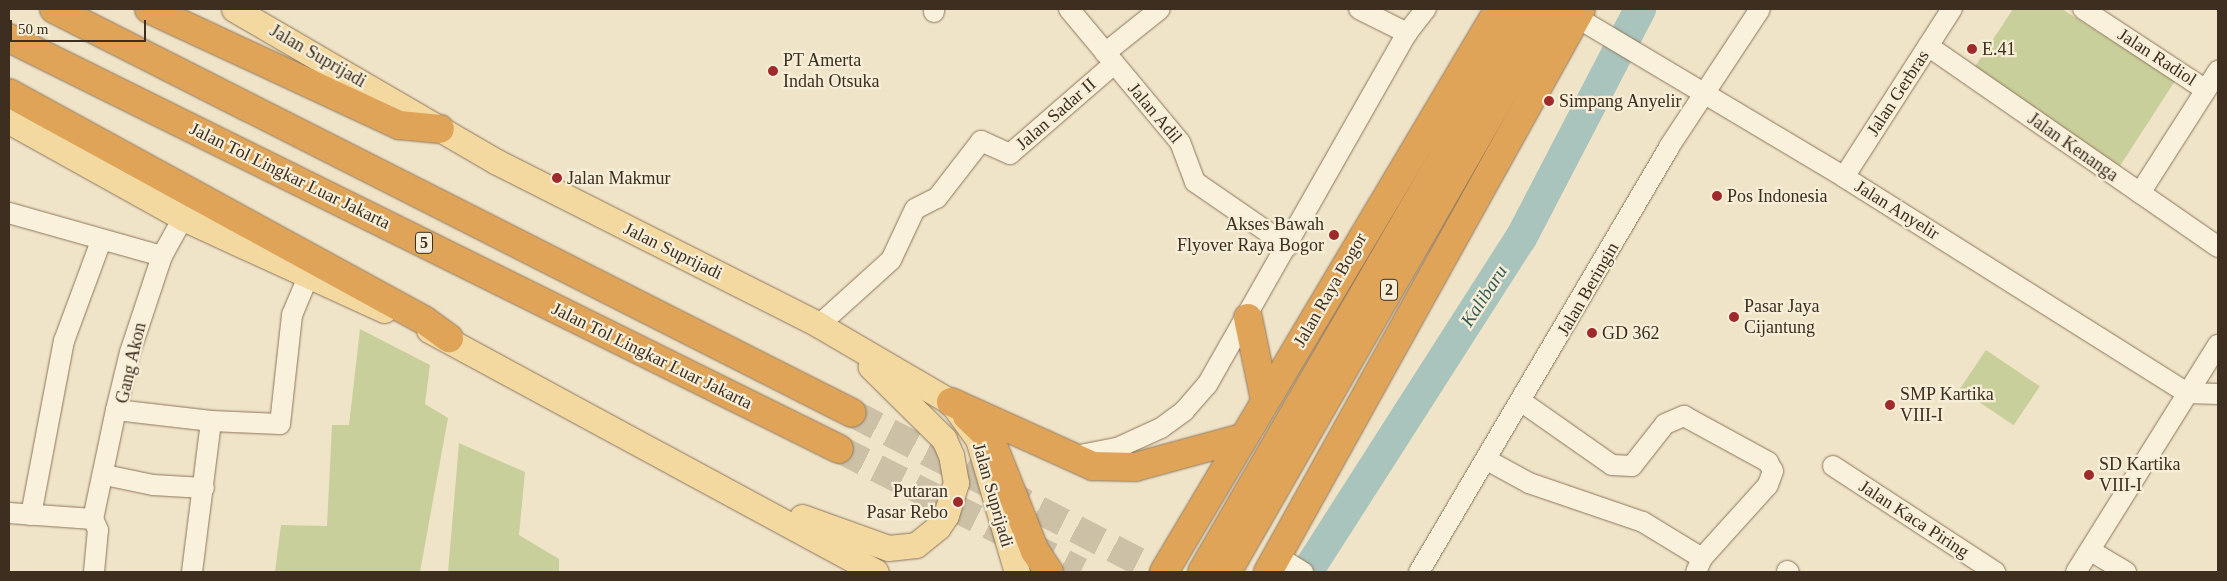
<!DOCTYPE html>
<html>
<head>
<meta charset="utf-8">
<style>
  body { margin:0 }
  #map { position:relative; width:2227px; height:581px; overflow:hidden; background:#f0e4c8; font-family:Georgia,serif }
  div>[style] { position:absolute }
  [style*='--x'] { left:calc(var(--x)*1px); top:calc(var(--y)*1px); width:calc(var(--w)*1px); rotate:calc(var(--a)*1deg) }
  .green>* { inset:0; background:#c9cf9b; transform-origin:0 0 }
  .river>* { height:32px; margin:-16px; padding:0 16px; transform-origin:16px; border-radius:16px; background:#a9c4bc }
  .highway-tunnel>* { height:28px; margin-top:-14px; transform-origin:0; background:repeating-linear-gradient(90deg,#ccc0a6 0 28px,transparent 0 42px) }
  .roads { filter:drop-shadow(0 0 1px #8d765c) drop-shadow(0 0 1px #8d765c) }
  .minor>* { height:20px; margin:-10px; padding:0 10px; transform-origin:10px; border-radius:10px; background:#faf1dc }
  .major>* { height:25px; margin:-12.5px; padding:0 12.5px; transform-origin:12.5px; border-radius:12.5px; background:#f3d9a0 }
  .highway>* { height:28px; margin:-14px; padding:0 14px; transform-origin:14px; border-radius:14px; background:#e0a458 }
  .dots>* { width:14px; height:14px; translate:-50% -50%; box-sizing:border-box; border:2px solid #f7eed8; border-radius:50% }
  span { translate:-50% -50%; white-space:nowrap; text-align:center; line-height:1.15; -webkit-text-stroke:4.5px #f7eed8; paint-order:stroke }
  .shield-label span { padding:1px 4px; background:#f7eed8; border:1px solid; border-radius:4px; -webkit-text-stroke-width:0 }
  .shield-label { font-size:16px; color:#3d2e20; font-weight:700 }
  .poi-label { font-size:18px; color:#3d2e20 }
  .left { translate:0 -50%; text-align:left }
  .right { translate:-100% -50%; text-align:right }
  .street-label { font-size:18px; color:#3d2e20 }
  .water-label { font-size:19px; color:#2f5d5a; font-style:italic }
  .frame { position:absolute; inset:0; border:10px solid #3d2e20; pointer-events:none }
  .scale { position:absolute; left:10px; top:20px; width:136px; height:22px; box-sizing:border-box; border:2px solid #3d2e20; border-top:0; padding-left:6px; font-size:15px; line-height:18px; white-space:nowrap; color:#3d2e20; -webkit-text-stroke:4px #f7eed8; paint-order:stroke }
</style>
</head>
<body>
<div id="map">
  <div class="green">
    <i style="clip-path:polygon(2013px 9px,2062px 9px,2175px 81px,2120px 166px,1972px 71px)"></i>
    <i style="clip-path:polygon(360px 329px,430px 365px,425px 404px,448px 418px,420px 572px,275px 572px,281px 525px,327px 526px,332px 425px,349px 425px)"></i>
    <i style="left:1986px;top:350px;width:65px;height:47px;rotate:34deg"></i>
    <i style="clip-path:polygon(459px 443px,525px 472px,519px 535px,559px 559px,559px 572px,448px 572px)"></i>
  </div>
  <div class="river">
    <i style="--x:1307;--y:572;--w:397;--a:-57.4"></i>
    <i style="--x:1521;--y:238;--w:258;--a:-62.5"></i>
  </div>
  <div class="highway-tunnel">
    <i style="--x:852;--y:413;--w:346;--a:27.4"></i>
    <i style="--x:839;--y:449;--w:271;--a:26.9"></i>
  </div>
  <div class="roads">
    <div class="minor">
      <i style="--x:1069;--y:9;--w:173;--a:50.2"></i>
      <i style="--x:1180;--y:142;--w:43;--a:69.4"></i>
      <i style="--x:1195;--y:182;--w:113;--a:34.5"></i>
      <i style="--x:1359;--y:9;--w:54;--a:26.6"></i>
      <i style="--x:2083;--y:9;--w:147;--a:33.4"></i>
      <i style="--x:934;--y:12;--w:3;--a:-90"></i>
      <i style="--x:1576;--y:17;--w:312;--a:30.8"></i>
      <i style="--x:1844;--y:177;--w:405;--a:32.2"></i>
      <i style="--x:2187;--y:393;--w:31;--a:2"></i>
      <i style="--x:1928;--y:46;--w:353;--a:34.7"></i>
      <i style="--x:1105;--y:53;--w:70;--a:-38.7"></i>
      <i style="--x:1844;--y:177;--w:200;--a:-57.3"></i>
      <i style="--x:2140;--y:193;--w:145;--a:-57.4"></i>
      <i style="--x:9;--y:213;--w:159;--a:15.7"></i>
      <i style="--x:183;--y:218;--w:43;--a:118.9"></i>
      <i style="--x:162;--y:256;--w:101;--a:108.4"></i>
      <i style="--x:130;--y:352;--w:60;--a:103.6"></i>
      <i style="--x:116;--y:410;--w:96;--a:6.6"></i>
      <i style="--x:211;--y:421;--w:69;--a:2.5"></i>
      <i style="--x:280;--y:424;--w:110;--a:-83.7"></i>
      <i style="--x:292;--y:315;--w:41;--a:-67.2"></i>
      <i style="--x:819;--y:325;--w:97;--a:-42.1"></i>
      <i style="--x:891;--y:260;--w:56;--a:-64.8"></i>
      <i style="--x:915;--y:209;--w:25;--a:-27"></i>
      <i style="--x:937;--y:198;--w:72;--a:-52.3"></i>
      <i style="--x:981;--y:141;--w:32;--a:24"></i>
      <i style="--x:1010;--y:154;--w:138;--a:-40.9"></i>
      <i style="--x:1522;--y:402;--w:110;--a:35"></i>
      <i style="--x:1612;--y:465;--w:20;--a:3"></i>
      <i style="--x:1632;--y:466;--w:53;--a:-51.8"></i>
      <i style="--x:1665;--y:424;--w:21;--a:-23"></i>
      <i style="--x:1684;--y:416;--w:96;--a:28.7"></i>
      <i style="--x:1768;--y:462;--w:10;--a:61"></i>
      <i style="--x:1773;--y:471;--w:15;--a:110"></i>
      <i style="--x:1768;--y:485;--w:98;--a:132.1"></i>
      <i style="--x:1702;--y:558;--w:15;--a:113"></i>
      <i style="--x:1075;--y:456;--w:43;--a:-10.8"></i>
      <i style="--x:1117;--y:448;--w:48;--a:-24.4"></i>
      <i style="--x:1161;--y:428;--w:29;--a:-36"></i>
      <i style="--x:1184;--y:411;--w:35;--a:-49"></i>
      <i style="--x:1207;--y:385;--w:405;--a:-60.4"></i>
      <i style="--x:1407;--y:33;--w:31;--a:-52"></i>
      <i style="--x:1487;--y:460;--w:48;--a:28.7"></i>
      <i style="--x:1529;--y:483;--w:120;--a:18.9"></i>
      <i style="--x:1643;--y:522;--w:69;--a:31.4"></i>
      <i style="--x:1833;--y:466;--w:194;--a:33.2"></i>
      <i style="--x:105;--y:475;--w:49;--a:11.8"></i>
      <i style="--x:153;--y:485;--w:51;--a:3.4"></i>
      <i style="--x:9;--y:513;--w:84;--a:4.1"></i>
      <i style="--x:31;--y:515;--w:177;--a:-79.3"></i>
      <i style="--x:64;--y:341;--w:107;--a:-69.7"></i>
      <i style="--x:2091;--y:551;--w:41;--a:31"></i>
      <i style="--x:1277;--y:556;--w:31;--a:32"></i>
      <i style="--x:1787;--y:571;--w:2;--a:27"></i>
      <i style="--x:94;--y:572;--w:42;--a:-84.6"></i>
      <i style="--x:98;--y:530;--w:12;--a:-114"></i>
      <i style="--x:93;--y:519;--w:111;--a:-78.1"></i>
      <i style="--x:192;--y:572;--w:152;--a:-82.8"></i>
      <i style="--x:1419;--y:572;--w:493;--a:-59.5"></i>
      <i style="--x:1669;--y:147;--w:165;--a:-56.6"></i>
      <i style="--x:2076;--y:572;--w:268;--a:-58"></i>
    </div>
    <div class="major">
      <i style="--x:234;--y:9;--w:304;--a:30.2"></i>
      <i style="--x:497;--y:162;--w:361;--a:26.8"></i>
      <i style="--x:819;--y:325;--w:153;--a:30.3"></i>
      <i style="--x:951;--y:402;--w:46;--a:53.9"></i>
      <i style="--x:978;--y:439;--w:139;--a:73.7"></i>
      <i style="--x:9;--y:121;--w:199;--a:29.1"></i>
      <i style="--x:183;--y:218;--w:221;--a:24.6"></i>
      <i style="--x:429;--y:330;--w:508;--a:28.43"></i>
      <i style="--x:802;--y:517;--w:91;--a:19.8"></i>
      <i style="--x:888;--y:548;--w:28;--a:-6"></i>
      <i style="--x:916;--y:545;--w:28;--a:-39"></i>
      <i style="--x:938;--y:527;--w:14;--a:-56"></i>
      <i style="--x:946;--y:515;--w:34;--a:-73"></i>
      <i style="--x:956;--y:483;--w:28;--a:-100"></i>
      <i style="--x:951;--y:455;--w:17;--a:-114"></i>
      <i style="--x:944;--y:439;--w:103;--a:-135.4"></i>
    </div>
    <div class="highway">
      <i style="--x:54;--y:9;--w:894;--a:26.85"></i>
      <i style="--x:149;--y:9;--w:276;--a:24.9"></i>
      <i style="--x:399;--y:125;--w:41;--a:5.6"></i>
      <i style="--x:9;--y:38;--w:926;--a:26.34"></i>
      <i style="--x:9;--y:93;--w:473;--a:28.7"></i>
      <i style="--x:424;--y:320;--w:31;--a:36"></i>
      <i style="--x:1248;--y:318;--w:84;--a:78.3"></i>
      <i style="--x:951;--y:402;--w:156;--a:24.3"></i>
      <i style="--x:1093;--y:466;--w:42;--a:1.4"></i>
      <i style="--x:1135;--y:467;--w:111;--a:-15.2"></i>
      <i style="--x:967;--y:416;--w:32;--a:44"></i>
      <i style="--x:990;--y:438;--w:122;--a:68.3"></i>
      <i style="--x:1035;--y:551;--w:25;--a:56"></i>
      <i style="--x:1164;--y:572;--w:655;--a:-59.25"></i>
      <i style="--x:1202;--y:572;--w:651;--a:-59.85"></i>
      <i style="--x:1227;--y:572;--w:565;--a:-60.08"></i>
      <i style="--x:1509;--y:82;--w:86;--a:-57.8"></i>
      <i style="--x:1268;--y:572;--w:644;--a:-60.93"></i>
    </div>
  </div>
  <div class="dots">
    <i style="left:1972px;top:49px;background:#9e2a2b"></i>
    <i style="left:773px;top:71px;background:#9e2a2b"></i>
    <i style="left:1549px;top:101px;background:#9e2a2b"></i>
    <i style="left:557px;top:178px;background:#9e2a2b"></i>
    <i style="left:1717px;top:196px;background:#9e2a2b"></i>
    <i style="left:1334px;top:235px;background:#9e2a2b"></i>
    <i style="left:1734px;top:317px;background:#9e2a2b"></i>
    <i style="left:1592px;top:333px;background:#9e2a2b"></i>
    <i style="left:1890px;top:405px;background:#9e2a2b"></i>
    <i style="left:2089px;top:475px;background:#9e2a2b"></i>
    <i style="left:958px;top:502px;background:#9e2a2b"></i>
  </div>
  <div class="shield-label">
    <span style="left:424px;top:243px">5</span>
    <span style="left:1389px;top:290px">2</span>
  </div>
  <div class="poi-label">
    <span class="left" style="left:1982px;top:49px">E.41</span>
    <span class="left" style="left:783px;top:71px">PT Amerta<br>Indah Otsuka</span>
    <span class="left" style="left:1559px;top:101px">Simpang Anyelir</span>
    <span class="left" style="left:567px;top:178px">Jalan Makmur</span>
    <span class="left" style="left:1727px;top:196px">Pos Indonesia</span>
    <span class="right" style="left:1324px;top:235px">Akses Bawah<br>Flyover Raya Bogor</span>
    <span class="left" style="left:1744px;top:317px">Pasar Jaya<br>Cijantung</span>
    <span class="left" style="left:1602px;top:333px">GD 362</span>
    <span class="left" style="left:1900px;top:405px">SMP Kartika<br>VIII-I</span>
    <span class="left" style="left:2099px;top:475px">SD Kartika<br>VIII-I</span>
    <span class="right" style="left:948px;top:502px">Putaran<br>Pasar Rebo</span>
  </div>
  <div class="street-label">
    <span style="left:318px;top:56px;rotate:30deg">Jalan Suprijadi</span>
    <span style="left:2157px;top:57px;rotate:33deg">Jalan Radiol</span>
    <span style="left:1898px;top:93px;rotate:-57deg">Jalan Gerbras</span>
    <span style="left:1155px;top:113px;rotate:50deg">Jalan Adil</span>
    <span style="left:1056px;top:114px;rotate:-41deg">Jalan Sadar II</span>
    <span style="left:2073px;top:147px;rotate:35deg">Jalan Kenanga</span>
    <span style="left:290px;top:176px;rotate:26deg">Jalan Tol Lingkar Luar Jakarta</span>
    <span style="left:1897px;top:210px;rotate:32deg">Jalan Anyelir</span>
    <span style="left:673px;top:251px;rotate:26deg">Jalan Suprijadi</span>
    <span style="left:1588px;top:289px;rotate:-60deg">Jalan Beringin</span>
    <span style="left:1330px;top:290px;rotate:-60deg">Jalan Raya Bogor</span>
    <span style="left:652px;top:356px;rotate:26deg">Jalan Tol Lingkar Luar Jakarta</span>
    <span style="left:131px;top:363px;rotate:-77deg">Gang Akon</span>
    <span style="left:993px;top:495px;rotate:74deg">Jalan Suprijadi</span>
    <span style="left:1914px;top:519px;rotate:33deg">Jalan Kaca Piring</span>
  </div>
  <div class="water-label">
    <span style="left:1484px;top:296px;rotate:-57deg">Kalibaru</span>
  </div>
  <div class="frame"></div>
  <div class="scale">50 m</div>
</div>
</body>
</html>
